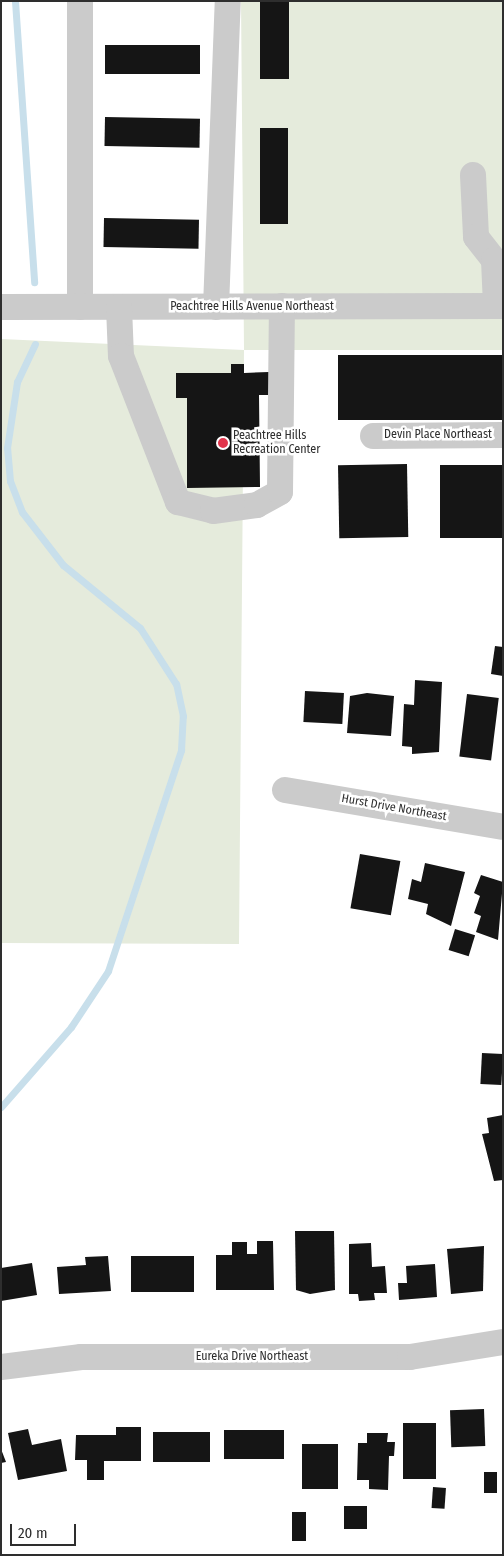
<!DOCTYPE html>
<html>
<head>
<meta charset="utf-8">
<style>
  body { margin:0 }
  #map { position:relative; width:504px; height:1556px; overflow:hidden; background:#fff; font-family:"Fira Sans Condensed",sans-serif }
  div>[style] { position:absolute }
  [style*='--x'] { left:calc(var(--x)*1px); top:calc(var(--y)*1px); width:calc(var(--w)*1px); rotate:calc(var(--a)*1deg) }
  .green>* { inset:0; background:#e5ebdc }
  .stream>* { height:7px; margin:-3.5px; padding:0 3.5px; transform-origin:3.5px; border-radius:3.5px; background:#c8dfeb }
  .building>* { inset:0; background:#151515; transform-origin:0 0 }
  .minor>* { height:26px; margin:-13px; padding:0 13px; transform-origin:13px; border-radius:13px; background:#cbcbcb }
  .dots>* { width:14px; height:14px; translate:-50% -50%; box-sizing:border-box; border:2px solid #fff; border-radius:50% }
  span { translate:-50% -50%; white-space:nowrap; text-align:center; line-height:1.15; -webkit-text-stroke:5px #fff; paint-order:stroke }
  .street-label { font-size:12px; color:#2e2e2e }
  .poi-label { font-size:12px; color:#2e2e2e }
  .left { translate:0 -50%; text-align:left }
  .frame { position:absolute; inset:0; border:2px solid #2e2e2e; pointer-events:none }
  .scale { position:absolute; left:10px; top:1524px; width:66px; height:22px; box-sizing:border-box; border:2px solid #2e2e2e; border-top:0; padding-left:6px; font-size:15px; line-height:18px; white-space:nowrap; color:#2e2e2e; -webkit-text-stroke:4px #fff; paint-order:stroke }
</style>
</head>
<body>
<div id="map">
  <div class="green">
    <i style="clip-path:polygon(241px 1px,503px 1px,503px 350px,244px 350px,239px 944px,1px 943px,1px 339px,244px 350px)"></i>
  </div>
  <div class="stream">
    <i style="--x:15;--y:1;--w:282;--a:86.1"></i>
    <i style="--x:1;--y:1107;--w:106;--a:-48.8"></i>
    <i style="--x:71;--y:1027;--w:67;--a:-56.5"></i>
    <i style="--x:108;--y:971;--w:233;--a:-71.7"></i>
    <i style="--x:181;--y:750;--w:34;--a:-87"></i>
    <i style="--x:183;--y:716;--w:33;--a:-102"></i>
    <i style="--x:176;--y:684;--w:67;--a:-122.7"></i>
    <i style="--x:140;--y:628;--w:99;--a:-140.7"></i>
    <i style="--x:63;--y:565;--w:67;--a:-127.7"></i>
    <i style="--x:22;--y:512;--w:33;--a:-111"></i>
    <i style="--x:10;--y:481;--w:33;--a:-95"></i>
    <i style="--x:7;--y:448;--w:67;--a:-81.4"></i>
    <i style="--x:17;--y:382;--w:42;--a:-64.7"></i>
  </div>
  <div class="building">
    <i style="left:260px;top:1px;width:29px;height:78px"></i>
    <i style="left:105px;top:45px;width:95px;height:29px"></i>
    <i style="left:105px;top:117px;width:95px;height:29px;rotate:1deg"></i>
    <i style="left:260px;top:128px;width:28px;height:96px"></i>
    <i style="left:104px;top:218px;width:95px;height:29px;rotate:1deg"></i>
    <i style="left:503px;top:355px;width:65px;height:165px;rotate:90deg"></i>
    <i style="clip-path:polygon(231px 364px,244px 364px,244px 373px,269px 372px,269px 395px,259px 395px,260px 487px,187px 488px,187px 398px,176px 398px,176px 373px,231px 373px)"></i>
    <i style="left:407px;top:464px;width:73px;height:69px;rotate:89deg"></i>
    <i style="left:503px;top:465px;width:73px;height:63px;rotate:90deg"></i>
    <i style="clip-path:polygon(495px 646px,503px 647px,503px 676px,491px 674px)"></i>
    <i style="clip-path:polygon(415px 680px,442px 682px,439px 752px,412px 754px,412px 747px,402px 746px,404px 704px,414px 705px)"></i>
    <i style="left:305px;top:691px;width:39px;height:31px;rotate:3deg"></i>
    <i style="clip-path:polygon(367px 693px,394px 696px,391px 736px,347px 733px,350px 696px)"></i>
    <i style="left:467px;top:694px;width:32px;height:63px;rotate:7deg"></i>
    <i style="left:360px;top:854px;width:41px;height:55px;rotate:10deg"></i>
    <i style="clip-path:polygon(425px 863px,465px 872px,451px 926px,426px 914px,428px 904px,408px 899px,412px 879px,421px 882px)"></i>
    <i style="clip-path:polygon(481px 875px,503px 882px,498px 940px,476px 932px,481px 916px,474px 913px,480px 896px,474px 893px)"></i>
    <i style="left:455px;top:929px;width:21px;height:22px;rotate:17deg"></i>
    <i style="left:482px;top:1053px;width:21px;height:31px;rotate:3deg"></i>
    <i style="clip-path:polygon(503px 1115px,503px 1180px,494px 1181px,482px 1134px,489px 1133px,487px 1118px)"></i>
    <i style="clip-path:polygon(295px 1231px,334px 1231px,335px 1290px,310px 1294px,296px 1290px)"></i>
    <i style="clip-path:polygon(257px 1241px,273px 1241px,274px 1290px,216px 1290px,216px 1255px,232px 1255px,232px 1242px,247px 1242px,247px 1254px,257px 1254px)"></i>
    <i style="clip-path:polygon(371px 1243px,372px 1267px,385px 1266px,387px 1293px,374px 1293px,375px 1300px,359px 1301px,358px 1294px,349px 1294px,349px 1244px)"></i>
    <i style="clip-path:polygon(484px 1246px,483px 1291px,451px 1294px,447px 1249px)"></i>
    <i style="clip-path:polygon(108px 1256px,111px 1291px,59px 1294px,57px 1267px,86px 1265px,85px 1257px)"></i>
    <i style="left:131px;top:1256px;width:63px;height:36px"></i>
    <i style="clip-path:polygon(32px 1263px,37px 1295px,1px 1301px,1px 1268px)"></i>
    <i style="clip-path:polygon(435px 1264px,437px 1297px,399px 1300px,398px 1283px,407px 1283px,406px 1266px)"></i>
    <i style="left:484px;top:1409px;width:37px;height:34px;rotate:88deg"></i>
    <i style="left:403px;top:1423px;width:33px;height:56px"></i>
    <i style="clip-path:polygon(116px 1427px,141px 1427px,141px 1461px,104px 1461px,104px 1480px,87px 1480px,87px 1460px,75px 1460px,76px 1435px,116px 1435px)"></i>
    <i style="clip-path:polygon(28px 1429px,32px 1445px,61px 1439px,67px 1471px,18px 1480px,8px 1433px)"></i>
    <i style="left:224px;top:1430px;width:60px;height:29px"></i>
    <i style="left:153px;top:1432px;width:57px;height:30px"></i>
    <i style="clip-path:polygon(367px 1433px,388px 1433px,387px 1442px,395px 1442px,394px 1456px,389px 1456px,388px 1490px,369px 1489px,369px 1480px,357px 1480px,358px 1443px,367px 1443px)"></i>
    <i style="left:338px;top:1444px;width:45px;height:36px;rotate:90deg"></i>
    <i style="clip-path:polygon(1px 1449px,6px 1462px,1px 1463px)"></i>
    <i style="left:484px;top:1472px;width:13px;height:21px"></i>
    <i style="left:433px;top:1487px;width:13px;height:21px;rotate:4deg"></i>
    <i style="left:344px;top:1506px;width:23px;height:23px"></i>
    <i style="left:292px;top:1512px;width:14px;height:29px"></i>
  </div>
  <div class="minor">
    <i style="--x:80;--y:1;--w:306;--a:90"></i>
    <i style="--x:473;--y:175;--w:62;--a:87.2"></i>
    <i style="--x:476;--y:237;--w:29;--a:52"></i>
    <i style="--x:494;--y:260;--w:46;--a:87.5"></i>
    <i style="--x:1;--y:307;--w:502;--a:-0.11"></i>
    <i style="--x:119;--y:307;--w:49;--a:87.7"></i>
    <i style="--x:121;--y:356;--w:157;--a:68.7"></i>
    <i style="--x:178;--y:502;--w:36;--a:14"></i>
    <i style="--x:213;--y:511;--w:44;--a:-7.8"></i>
    <i style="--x:257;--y:505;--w:26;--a:-29"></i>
    <i style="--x:280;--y:492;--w:186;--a:-89.4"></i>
    <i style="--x:216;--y:307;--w:306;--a:-87.8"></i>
    <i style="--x:373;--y:436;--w:130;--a:-0.4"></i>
    <i style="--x:285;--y:790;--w:221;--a:9.6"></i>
    <i style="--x:1;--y:1367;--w:81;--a:-7.1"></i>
    <i style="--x:81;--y:1357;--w:329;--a:0"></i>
    <i style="--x:410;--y:1357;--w:94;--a:-9.2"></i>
  </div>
  <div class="dots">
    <i style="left:223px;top:443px;background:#e1344b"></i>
  </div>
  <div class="street-label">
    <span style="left:252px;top:307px">Peachtree Hills Avenue Northeast</span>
    <span style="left:438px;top:435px">Devin Place Northeast</span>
    <span style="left:394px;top:808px;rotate:10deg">Hurst Drive Northeast</span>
    <span style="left:252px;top:1357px">Eureka Drive Northeast</span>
  </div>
  <div class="poi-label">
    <span class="left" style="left:233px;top:443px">Peachtree Hills<br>Recreation Center</span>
  </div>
  <div class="frame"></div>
  <div class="scale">20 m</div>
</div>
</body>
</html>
